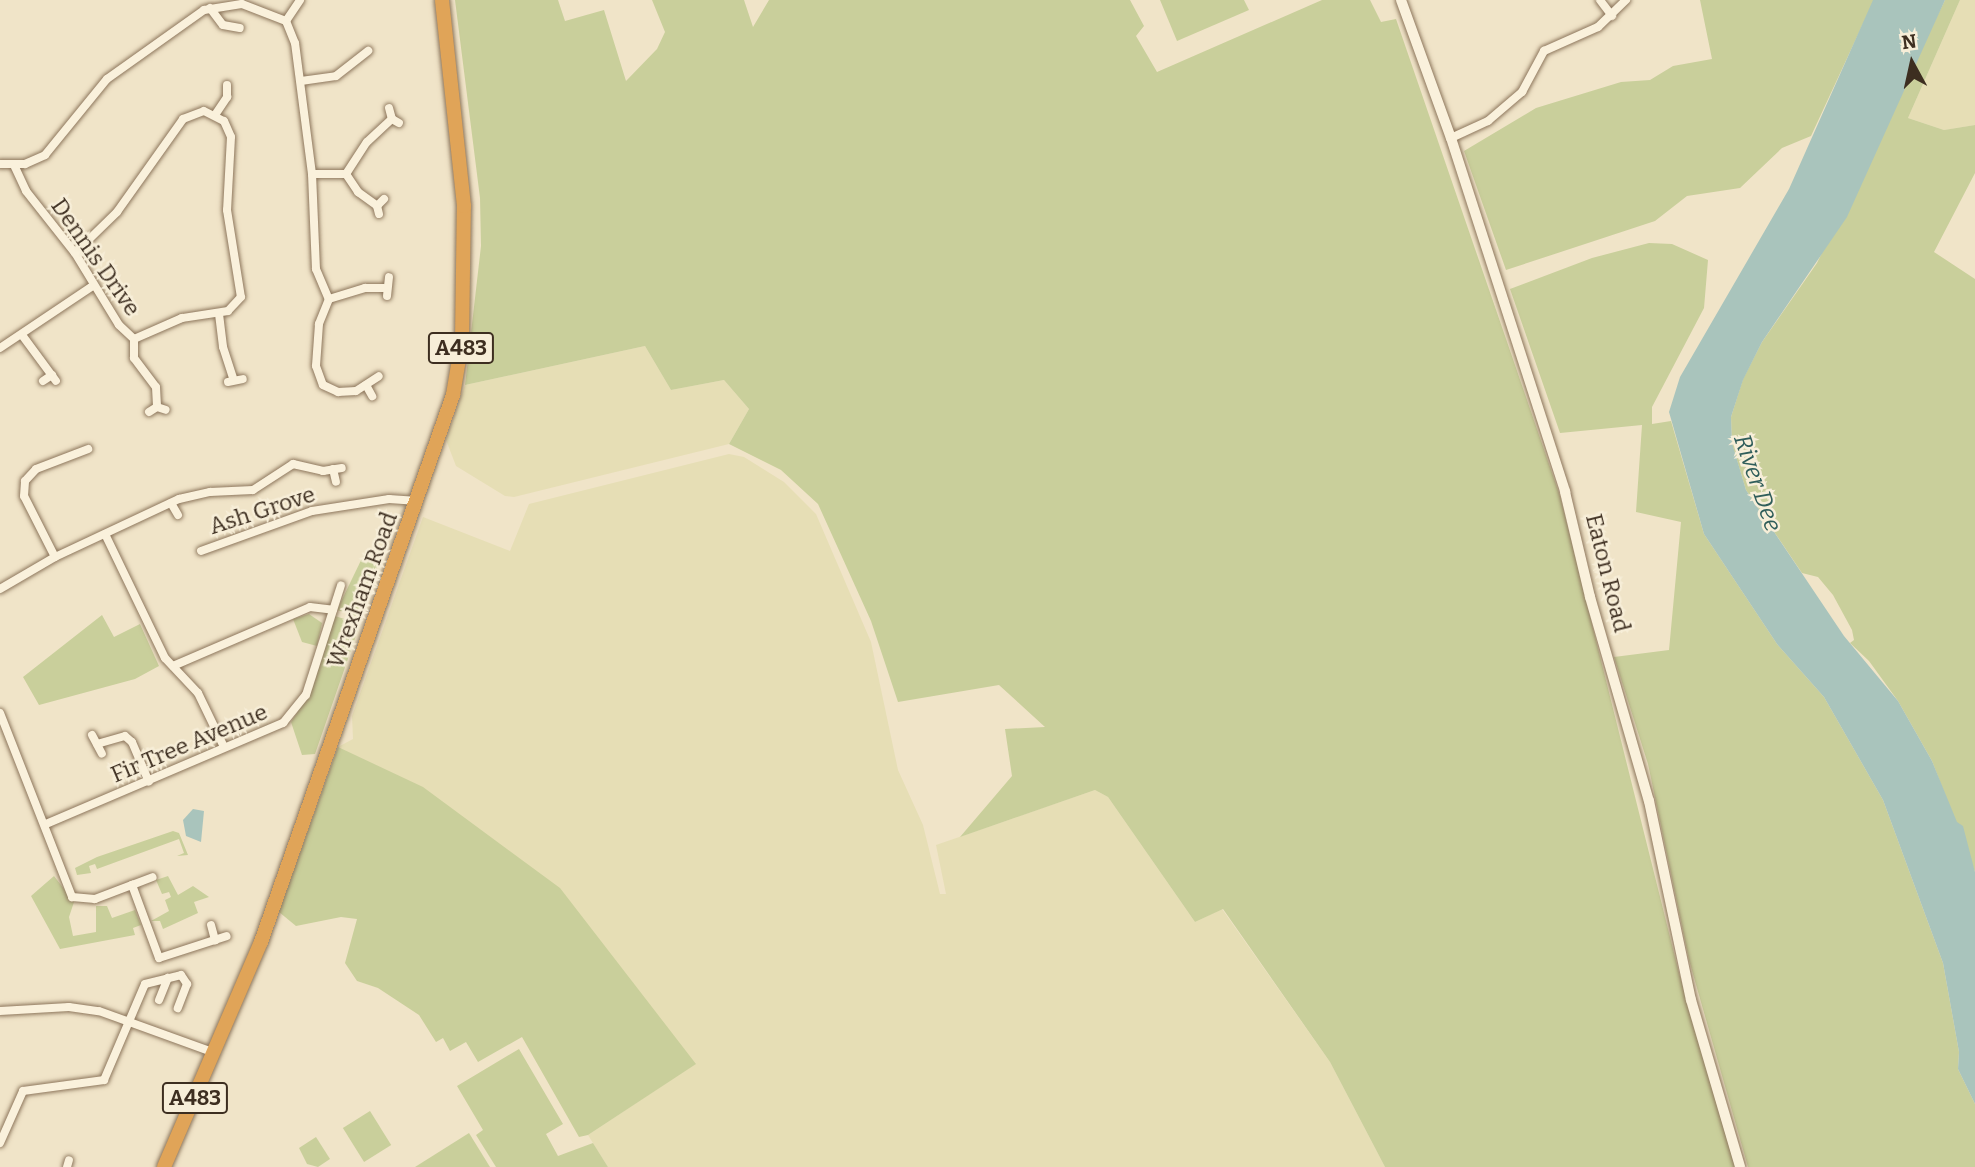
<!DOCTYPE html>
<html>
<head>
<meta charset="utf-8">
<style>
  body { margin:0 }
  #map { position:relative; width:1975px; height:1167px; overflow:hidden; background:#f0e4c8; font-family:Bitter,serif }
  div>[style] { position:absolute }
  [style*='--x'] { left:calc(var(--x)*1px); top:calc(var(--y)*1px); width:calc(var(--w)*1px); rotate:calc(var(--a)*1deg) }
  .farmland>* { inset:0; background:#e6deb5 }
  .green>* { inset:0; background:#c9cf9b; transform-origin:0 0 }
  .water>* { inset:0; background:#a9c4bc }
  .roads { filter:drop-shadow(0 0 2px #8d765c) drop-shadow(0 0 2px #8d765c) }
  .street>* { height:8px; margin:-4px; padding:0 4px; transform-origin:4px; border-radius:4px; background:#faf1dc }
  .secondary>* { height:10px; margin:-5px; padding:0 5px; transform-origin:5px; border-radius:5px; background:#faf1dc }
  .highway>* { height:14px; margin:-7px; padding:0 7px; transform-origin:7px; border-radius:7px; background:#e0a458 }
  span { translate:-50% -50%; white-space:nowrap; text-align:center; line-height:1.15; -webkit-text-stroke:5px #f7eed8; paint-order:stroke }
  .shield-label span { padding:2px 5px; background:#f7eed8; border:2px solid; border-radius:5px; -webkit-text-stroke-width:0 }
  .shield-label { font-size:21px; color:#3d2e20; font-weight:700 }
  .street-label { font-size:23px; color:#3d2e20 }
  .water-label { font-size:24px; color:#2f5d5a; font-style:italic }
  .north { position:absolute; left:1877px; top:28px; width:70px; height:70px; -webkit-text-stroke:5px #f7eed8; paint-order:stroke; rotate:352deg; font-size:19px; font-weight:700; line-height:28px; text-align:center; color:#3d2e20 }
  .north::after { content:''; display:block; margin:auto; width:24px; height:32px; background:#3d2e20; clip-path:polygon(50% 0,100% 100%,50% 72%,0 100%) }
</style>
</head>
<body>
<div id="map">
  <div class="farmland">
    <i style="clip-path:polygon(1960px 0,1975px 0,1975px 125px,1944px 130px,1908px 118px)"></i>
    <i style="clip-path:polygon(645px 346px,671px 390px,724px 380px,749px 409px,729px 444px,514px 497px,505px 496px,456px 466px,446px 440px,465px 385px)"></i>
    <i style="clip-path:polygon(729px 454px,744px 457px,784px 482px,816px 514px,871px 642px,898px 770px,923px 825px,940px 894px,946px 894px,936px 845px,1095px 790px,1108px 797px,1195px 922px,1222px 909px,1330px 1062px,1385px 1167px,608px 1167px,588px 1135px,695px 1064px,338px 747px,353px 739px,352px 716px,423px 517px,510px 551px,529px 504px)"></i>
  </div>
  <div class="green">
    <i style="clip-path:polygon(455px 0,558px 0,565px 21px,604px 10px,626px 81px,657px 49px,665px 32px,652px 0,744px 0,753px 27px,769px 0,1130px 0,1144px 26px,1136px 36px,1157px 72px,1322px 0,1370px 0,1381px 22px,1396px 19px,1560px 496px,1679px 973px,1735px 1167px,1385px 1167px,1330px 1062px,1223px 909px,1195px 922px,1108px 797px,1095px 790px,960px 837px,1012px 776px,1005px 729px,1045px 727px,999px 685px,898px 702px,871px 621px,818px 504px,781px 470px,729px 444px,749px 409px,724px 380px,671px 390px,645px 346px,465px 385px,481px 246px,480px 198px)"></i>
    <i style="clip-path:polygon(1160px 0,1244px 0,1249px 10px,1177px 41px)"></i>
    <i style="clip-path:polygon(1700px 0,1874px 0,1811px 136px,1782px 148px,1740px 188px,1687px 196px,1655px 221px,1506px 270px,1464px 151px,1536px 108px,1621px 82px,1650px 80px,1673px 66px,1712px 59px)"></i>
    <i style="clip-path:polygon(1945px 0,1960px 0,1908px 118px,1944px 130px,1975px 125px,1975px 173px,1934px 252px,1975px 279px,1975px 872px,1932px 761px,1898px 701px,1869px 661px,1850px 643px,1854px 640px,1852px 630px,1833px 595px,1818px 577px,1802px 573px,1746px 490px,1732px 444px,1731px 417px,1743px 379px,1762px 342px,1817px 263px)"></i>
    <i style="clip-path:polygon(1649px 243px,1672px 244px,1708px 260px,1704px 308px,1652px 407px,1652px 424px,1671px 421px,1704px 534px,1777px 644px,1824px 697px,1883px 800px,1943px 963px,1959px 1052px,1958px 1069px,1975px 1104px,1975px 1167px,1748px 1167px,1689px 960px,1648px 764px,1614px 657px,1669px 650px,1681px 522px,1636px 512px,1642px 425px,1560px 433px,1510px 289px,1592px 258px)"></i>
    <i style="clip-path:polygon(365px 552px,380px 558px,360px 617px,337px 610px)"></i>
    <i style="clip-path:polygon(309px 614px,322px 623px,317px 646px,302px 642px,293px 619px)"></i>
    <i style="clip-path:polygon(102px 615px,114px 637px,140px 624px,159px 666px,135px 679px,39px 705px,23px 677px)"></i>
    <i style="clip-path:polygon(335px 616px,360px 624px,315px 754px,302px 755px,291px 722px,308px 696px)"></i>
    <i style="clip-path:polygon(338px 747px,423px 787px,560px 888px,696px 1064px,588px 1135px,579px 1137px,522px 1037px,478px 1062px,466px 1042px,450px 1051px,443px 1038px,436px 1042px,419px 1015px,378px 988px,357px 981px,345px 963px,357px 919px,341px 917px,296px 926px,279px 912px)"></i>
    <i style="clip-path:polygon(173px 831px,179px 833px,188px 855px,177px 856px,184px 853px,179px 839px,97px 869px,95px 864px,89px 866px,91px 873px,77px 875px,75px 868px,97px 857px)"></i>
    <i style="clip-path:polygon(54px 876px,74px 902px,69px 917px,73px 936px,96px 932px,96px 906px,107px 906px,112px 918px,135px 910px,141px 925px,133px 928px,135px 935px,60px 949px,31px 896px)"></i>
    <i style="clip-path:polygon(168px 876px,178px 895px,193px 886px,209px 897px,194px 902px,198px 913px,163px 929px,160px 921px,151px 921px,169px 911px,165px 900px,171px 897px,169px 892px,162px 894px,156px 880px)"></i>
    <i style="clip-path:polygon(519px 1049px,563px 1124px,546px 1134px,558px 1156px,593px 1143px,608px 1167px,496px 1167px,476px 1135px,483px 1130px,457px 1086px)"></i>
    <i style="left:370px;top:1111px;width:40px;height:32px;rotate:58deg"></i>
    <i style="clip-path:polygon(469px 1133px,490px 1167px,415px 1167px)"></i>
    <i style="clip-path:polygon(316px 1137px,330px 1159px,318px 1167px,307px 1164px,299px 1148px)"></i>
  </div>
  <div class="water">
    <i style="clip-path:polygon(1873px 0,1945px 0,1847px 217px,1762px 342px,1743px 380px,1731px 417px,1732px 443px,1746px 490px,1844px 636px,1898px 701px,1932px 761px,1957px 822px,1963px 826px,1975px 872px,1975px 1104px,1958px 1069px,1959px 1052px,1943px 963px,1883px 800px,1824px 697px,1777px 644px,1704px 534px,1669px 412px,1680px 377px,1789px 189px)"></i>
    <i style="clip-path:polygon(193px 809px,204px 811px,201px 842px,186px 836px,183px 820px)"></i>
  </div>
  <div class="roads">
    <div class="street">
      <i style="--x:1600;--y:0;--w:20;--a:53"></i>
      <i style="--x:210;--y:8;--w:21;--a:53"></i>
      <i style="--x:223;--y:25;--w:17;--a:10"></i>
      <i style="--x:286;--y:21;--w:25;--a:-56"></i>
      <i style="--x:301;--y:81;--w:35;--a:-8"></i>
      <i style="--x:336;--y:76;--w:41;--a:-38"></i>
      <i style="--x:389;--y:108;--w:11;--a:75"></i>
      <i style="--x:392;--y:119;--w:8;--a:30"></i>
      <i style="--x:215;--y:115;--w:22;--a:-56"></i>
      <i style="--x:227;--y:97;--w:12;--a:-90"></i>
      <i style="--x:1451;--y:138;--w:41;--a:-24.7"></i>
      <i style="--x:1488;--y:121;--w:45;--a:-40.5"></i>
      <i style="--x:1522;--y:92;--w:47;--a:-61.8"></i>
      <i style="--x:1544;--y:51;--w:59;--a:-24"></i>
      <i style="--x:1598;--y:27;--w:39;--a:-44"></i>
      <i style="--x:0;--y:164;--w:25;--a:0"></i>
      <i style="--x:25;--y:164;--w:22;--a:-24"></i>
      <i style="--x:45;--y:155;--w:98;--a:-50.8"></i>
      <i style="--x:107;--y:79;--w:119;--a:-35.4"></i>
      <i style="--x:204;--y:10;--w:38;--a:-9"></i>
      <i style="--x:242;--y:4;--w:47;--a:21.1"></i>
      <i style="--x:286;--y:21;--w:24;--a:68"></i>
      <i style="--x:295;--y:43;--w:132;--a:82.6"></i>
      <i style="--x:312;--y:174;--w:95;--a:87.6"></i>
      <i style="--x:316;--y:269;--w:33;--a:67"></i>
      <i style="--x:329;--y:299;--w:27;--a:112"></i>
      <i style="--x:319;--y:324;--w:42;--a:94.1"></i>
      <i style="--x:316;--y:366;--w:20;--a:70"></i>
      <i style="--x:323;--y:385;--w:17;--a:25"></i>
      <i style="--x:338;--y:392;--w:18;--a:-3"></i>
      <i style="--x:356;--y:391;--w:27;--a:-33"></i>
      <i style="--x:14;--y:165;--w:29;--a:65"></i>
      <i style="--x:26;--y:191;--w:79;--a:51.7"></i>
      <i style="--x:75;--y:253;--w:84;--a:58.6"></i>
      <i style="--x:119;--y:325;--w:21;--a:43"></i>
      <i style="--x:134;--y:339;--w:19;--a:90"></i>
      <i style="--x:134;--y:358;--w:36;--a:53"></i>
      <i style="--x:156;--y:387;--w:20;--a:87"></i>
      <i style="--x:312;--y:174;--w:34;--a:0"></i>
      <i style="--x:346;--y:174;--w:38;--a:-57"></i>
      <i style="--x:367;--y:142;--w:34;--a:-43"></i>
      <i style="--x:346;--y:174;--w:22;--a:56"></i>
      <i style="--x:358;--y:192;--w:24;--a:36"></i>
      <i style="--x:379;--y:214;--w:8;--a:-104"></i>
      <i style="--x:377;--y:206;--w:10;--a:-45"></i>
      <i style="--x:75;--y:253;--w:59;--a:-44.3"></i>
      <i style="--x:117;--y:212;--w:114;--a:-54.6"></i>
      <i style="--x:183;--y:119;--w:22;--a:-21"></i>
      <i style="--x:204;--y:111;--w:22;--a:27"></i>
      <i style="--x:224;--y:121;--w:17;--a:66"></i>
      <i style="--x:231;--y:137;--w:73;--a:93.1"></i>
      <i style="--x:227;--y:210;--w:88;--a:80.9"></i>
      <i style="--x:241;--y:297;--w:19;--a:133"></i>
      <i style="--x:228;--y:311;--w:47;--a:171.3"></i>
      <i style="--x:182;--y:318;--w:52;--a:156.4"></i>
      <i style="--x:387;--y:296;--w:19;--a:-84"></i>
      <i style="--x:329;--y:299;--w:38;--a:-17"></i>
      <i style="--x:365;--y:288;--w:19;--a:0"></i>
      <i style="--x:219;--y:314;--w:33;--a:83"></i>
      <i style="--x:223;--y:347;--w:32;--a:72"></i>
      <i style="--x:22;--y:335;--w:57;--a:53.5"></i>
      <i style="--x:0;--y:348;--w:113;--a:-33.8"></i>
      <i style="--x:43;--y:381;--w:11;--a:-34"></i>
      <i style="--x:228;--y:382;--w:15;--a:-11"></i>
      <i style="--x:366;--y:385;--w:13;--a:61"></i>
      <i style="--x:149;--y:412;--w:9;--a:-32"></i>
      <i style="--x:157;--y:407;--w:9;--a:18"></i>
      <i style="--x:333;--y:469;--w:13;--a:77"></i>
      <i style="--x:171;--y:503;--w:14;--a:60"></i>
      <i style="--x:105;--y:534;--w:138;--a:64.2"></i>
      <i style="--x:165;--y:658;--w:48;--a:46.7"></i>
      <i style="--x:198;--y:693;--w:60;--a:64.3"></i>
      <i style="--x:201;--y:551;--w:118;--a:-19.8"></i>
      <i style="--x:312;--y:511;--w:78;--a:-8.9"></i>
      <i style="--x:389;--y:499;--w:29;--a:4"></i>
      <i style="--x:55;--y:557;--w:68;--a:-116.9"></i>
      <i style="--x:24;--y:496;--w:15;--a:-86"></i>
      <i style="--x:25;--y:481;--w:16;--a:-47"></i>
      <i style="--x:36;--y:469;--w:56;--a:-21"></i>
      <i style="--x:0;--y:589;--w:64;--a:-30.2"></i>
      <i style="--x:55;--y:557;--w:137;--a:-25.1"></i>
      <i style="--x:179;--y:499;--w:32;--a:-13"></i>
      <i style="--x:210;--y:492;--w:43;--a:-2.7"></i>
      <i style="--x:253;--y:490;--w:48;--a:-33"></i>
      <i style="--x:293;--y:464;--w:31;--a:13"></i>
      <i style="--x:323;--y:471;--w:19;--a:-9"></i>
      <i style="--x:173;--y:666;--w:149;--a:-23.3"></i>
      <i style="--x:310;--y:607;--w:23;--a:7"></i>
      <i style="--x:0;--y:713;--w:198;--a:68.6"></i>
      <i style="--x:72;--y:897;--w:23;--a:5"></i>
      <i style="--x:95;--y:899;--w:40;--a:-21"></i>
      <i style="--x:132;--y:885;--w:78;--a:69.7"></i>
      <i style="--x:159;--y:958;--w:71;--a:-17.9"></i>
      <i style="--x:92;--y:735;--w:21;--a:62"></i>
      <i style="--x:97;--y:744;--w:29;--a:-16"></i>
      <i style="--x:125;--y:736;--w:9;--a:41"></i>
      <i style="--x:132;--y:742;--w:43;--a:67"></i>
      <i style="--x:46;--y:824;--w:258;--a:-23.1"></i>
      <i style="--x:283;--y:723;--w:36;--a:-51"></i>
      <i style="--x:306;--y:695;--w:115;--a:-72.3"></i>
      <i style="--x:132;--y:885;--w:22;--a:-21"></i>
      <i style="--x:211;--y:925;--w:16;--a:75"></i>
      <i style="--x:159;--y:1000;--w:24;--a:-68"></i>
      <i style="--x:0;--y:1011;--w:69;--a:-3.3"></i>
      <i style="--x:69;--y:1007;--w:30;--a:8"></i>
      <i style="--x:99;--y:1011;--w:123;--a:19.9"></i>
      <i style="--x:0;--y:1143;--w:57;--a:-66.1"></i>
      <i style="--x:23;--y:1091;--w:82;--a:-7.7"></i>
      <i style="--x:104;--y:1080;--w:104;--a:-66.9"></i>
      <i style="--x:145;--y:984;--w:37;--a:-14"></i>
      <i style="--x:181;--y:975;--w:11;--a:56"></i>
      <i style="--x:187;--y:984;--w:26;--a:111"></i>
      <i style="--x:67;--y:1167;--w:7;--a:-74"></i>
    </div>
    <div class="secondary">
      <i style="--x:1401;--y:0;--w:147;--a:70.1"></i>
      <i style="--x:1451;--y:138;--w:372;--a:72.1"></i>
      <i style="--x:1565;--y:492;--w:108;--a:76.6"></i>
      <i style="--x:1590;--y:597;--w:212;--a:73.9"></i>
      <i style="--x:1649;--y:801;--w:203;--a:78.1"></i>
      <i style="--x:1691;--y:1000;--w:174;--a:73.6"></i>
    </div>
    <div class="highway">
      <i style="--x:164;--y:1167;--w:245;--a:-66.7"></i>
      <i style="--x:261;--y:942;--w:580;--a:-70.66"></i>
      <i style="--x:453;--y:395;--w:55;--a:-80.5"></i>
      <i style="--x:462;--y:341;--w:135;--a:-89.2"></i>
      <i style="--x:464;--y:206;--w:207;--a:-96.1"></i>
    </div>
  </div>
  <div class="shield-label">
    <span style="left:461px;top:348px">A483</span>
    <span style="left:195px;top:1098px">A483</span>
  </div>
  <div class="street-label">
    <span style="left:96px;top:257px;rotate:55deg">Dennis Drive</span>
    <span style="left:262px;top:510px;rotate:-18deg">Ash Grove</span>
    <span style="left:1608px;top:573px;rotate:76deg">Eaton Road</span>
    <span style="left:362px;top:590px;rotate:-70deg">Wrexham Road</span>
    <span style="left:189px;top:743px;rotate:-23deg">Fir Tree Avenue</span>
  </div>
  <div class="water-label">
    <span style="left:1757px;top:483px;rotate:71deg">River Dee</span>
  </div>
  <div class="north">N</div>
</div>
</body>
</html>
